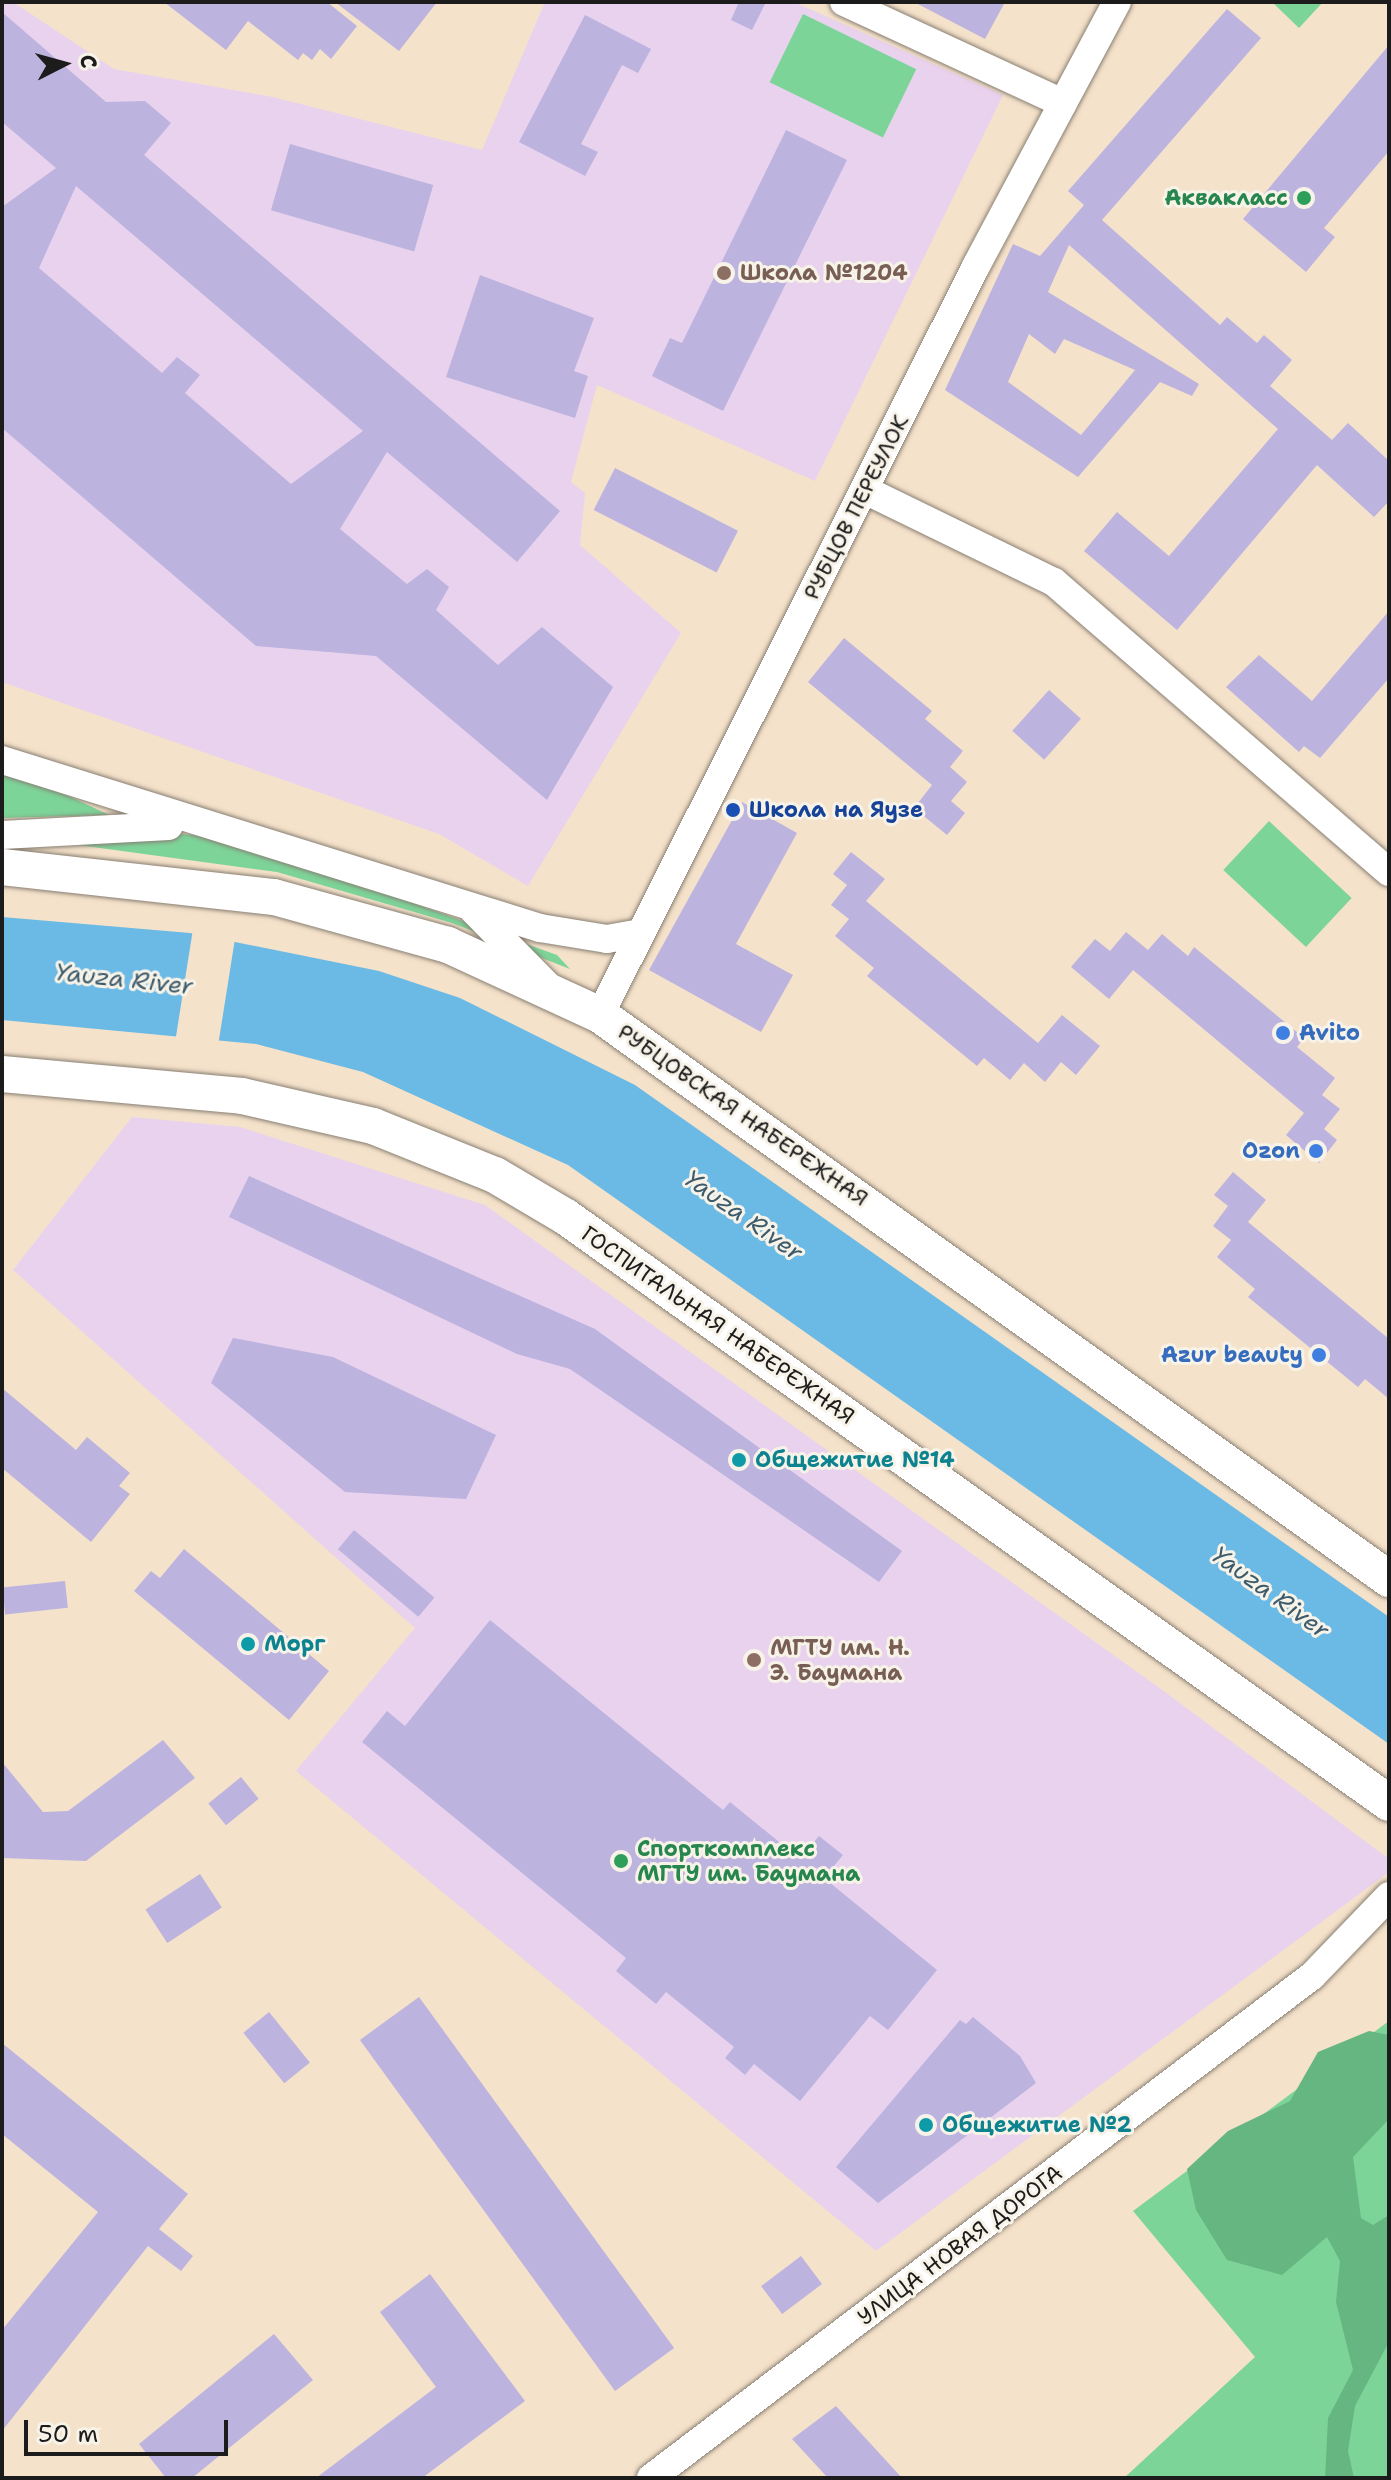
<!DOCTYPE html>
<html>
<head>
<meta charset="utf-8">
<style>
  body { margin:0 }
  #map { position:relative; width:1391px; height:2480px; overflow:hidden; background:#f5e2ca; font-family:"Shantell Sans",sans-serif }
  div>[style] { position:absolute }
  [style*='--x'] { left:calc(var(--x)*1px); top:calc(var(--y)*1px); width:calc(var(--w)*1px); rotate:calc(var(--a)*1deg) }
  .built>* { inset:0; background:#e9d2ed }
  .green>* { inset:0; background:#7dd499; transform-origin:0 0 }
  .forest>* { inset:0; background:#66b681 }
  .water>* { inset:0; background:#6bb9e5 }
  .pier>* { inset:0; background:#f5e2ca; transform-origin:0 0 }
  .building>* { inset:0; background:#bdb3df; transform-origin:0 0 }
  .roads { filter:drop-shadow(0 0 2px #887f73) drop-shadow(0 0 2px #887f73) }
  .minor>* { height:28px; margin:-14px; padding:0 14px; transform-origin:14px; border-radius:14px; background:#fff }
  .major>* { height:36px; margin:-18px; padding:0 18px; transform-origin:18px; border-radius:18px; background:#fff }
  .dots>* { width:22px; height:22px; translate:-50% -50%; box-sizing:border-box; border:4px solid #f7f3e8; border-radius:50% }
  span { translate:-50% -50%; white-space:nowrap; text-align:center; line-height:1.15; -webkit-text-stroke:6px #f7f3e8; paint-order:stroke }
  .leisure-label { font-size:22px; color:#27864d; font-weight:700 }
  .right { translate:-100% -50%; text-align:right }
  .left { translate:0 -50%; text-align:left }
  .education-label { font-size:22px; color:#785e54; font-weight:700 }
  .street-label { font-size:22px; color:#1c1c1c }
  .transit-label { font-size:22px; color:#164399; font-weight:700 }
  .shop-label { font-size:22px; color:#366cbe; font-weight:700 }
  .culture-label { font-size:22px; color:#0d838f; font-weight:700 }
  .water-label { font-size:24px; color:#3c5b6c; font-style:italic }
  .frame { position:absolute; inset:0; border:4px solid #1c1c1c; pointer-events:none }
  .north { position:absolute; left:24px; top:24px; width:80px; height:80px; -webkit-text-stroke:6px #f7f3e8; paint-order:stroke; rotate:84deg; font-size:22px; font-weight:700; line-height:32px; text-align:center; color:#1c1c1c }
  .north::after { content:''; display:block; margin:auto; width:28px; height:36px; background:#1c1c1c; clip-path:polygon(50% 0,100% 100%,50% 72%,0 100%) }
  .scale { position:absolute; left:24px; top:2420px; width:204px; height:36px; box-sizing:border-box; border:4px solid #1c1c1c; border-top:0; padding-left:10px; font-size:24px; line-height:28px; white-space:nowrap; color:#1c1c1c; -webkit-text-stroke:6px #f7f3e8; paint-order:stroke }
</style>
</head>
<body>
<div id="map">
  <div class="built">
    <i style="clip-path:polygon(2px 2px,13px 2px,114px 69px,273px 97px,482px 150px,545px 2px,794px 2px,1003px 95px,815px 481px,597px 385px,571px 482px,585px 493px,580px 545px,681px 633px,528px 886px,439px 834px,2px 682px)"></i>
    <i style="clip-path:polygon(132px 1117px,240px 1127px,485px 1205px,1165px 1692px,1389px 1859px,1389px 1872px,876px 2251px,296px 1771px,415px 1628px,13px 1270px)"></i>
  </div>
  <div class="green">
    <i style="clip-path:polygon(1272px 2px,1323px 2px,1299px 28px)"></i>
    <i style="left:803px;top:14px;width:126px;height:76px;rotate:26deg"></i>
    <i style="clip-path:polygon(2px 769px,71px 797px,109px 815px,2px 818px)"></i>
    <i style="left:1269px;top:821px;width:113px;height:67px;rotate:43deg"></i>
    <i style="clip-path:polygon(139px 830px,235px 839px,557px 955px,570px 969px,452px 923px,277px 872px,34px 839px)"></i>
    <i style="clip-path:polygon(1389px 2021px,1389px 2478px,1124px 2478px,1255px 2357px,1133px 2211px)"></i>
  </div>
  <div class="forest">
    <i style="clip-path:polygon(1369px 2031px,1389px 2035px,1389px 2119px,1353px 2157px,1361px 2218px,1373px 2225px,1389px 2215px,1389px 2342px,1355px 2406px,1348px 2451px,1354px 2478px,1325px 2478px,1328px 2418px,1353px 2370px,1336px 2302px,1340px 2261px,1327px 2237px,1282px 2275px,1227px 2260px,1196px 2210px,1187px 2169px,1228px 2131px,1290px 2101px,1318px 2052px)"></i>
  </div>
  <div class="water">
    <i style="clip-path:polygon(2px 917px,190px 933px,379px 971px,460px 998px,635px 1085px,1389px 1617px,1389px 1744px,568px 1165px,363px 1072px,256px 1044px,2px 1020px)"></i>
  </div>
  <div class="pier">
    <i style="left:193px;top:929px;width:43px;height:110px;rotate:9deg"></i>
  </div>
  <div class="building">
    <i style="clip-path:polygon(164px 2px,327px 2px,357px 26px,331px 59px,320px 49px,312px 60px,303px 53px,298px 60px,248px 21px,226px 50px)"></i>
    <i style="clip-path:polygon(335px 2px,437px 2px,399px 51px)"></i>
    <i style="clip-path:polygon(739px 2px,766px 2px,752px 30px,731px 20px)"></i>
    <i style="clip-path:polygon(914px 2px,1005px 2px,985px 39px)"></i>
    <i style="clip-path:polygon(evenodd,1227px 9px,1261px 38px,1102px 220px,1220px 325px,1227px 317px,1257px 343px,1264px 335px,1292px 360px,1270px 386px,1332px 440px,1348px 423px,1389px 461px,1389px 501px,1374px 517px,1317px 465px,1177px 630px,1084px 551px,1117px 512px,1169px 556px,1278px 429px,1069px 245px,1048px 292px,1199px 384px,1192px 396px,1160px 382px,1078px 477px,945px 390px,1013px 244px,1040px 256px,1084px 205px,1068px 191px,1227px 9px,1029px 334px,1055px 354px,1064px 339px,1135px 370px,1081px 435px,1008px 382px,1029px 334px)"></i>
    <i style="clip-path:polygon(evenodd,2px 12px,106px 102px,145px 101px,171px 123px,144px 155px,560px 511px,517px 562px,387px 452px,340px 529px,407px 584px,427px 569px,449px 587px,436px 610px,498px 665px,542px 627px,613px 687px,547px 800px,376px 656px,256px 646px,2px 428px,2px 207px,56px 168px,2px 122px,2px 12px,76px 186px,363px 431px,291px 484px,185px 393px,200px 375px,177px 357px,162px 373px,39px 268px,76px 186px)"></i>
    <i style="clip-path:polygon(585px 15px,651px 49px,638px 73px,622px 65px,581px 144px,598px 152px,585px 176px,519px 142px)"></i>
    <i style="clip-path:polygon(1389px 45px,1389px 151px,1324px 228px,1335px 237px,1306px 272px,1243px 219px)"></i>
    <i style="clip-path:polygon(786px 130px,847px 160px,723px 411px,652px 376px,670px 338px,682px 343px)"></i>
    <i style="left:290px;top:144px;width:149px;height:69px;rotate:16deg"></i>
    <i style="clip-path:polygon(480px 275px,594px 318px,574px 371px,588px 376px,575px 418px,446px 377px)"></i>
    <i style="left:615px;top:468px;width:138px;height:47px;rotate:27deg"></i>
    <i style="clip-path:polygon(1389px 611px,1389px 678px,1320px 758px,1304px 746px,1299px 752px,1226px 687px,1259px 655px,1312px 701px)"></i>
    <i style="clip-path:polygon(844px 638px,932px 711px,925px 719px,963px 751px,950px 767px,967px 782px,951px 801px,965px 813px,947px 835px,914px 808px,932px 785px,808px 682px)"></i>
    <i style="left:1049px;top:690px;width:43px;height:55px;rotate:42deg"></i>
    <i style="clip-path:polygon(742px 802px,797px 833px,736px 944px,793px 975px,761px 1032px,649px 970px)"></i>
    <i style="clip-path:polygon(851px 852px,885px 879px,866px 901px,1038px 1043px,1062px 1015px,1100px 1046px,1076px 1075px,1061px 1062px,1045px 1082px,1024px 1063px,1010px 1080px,984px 1058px,977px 1066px,867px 976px,874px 968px,835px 936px,849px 919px,831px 905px,847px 885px,833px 874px)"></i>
    <i style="clip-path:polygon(1126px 932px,1148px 950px,1162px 934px,1188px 956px,1194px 947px,1304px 1038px,1297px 1047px,1335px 1078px,1322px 1095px,1340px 1109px,1324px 1129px,1337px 1140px,1319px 1163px,1286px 1135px,1304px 1113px,1133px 970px,1109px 999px,1071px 967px,1095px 939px,1110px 951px)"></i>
    <i style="clip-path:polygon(1233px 1172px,1266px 1200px,1248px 1222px,1389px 1339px,1389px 1399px,1365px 1379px,1358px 1387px,1248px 1297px,1255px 1289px,1217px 1257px,1231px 1240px,1213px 1226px,1228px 1206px,1214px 1195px)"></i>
    <i style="clip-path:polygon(249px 1176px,595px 1329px,902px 1551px,879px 1582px,570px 1369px,517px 1354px,229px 1217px)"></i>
    <i style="clip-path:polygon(233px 1338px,333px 1357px,496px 1435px,466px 1499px,345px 1492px,211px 1383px)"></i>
    <i style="clip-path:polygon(2px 1388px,76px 1450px,87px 1437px,130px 1473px,119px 1486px,130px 1494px,91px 1542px,2px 1468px)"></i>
    <i style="left:354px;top:1530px;width:105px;height:25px;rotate:40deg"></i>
    <i style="clip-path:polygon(184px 1549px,329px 1671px,289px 1720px,134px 1591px,151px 1571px,160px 1578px)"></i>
    <i style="left:65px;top:1581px;width:27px;height:63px;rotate:84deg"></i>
    <i style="clip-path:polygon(490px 1620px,723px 1810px,730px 1802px,800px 1859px,819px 1836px,843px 1855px,824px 1878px,937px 1970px,888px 2030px,870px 2016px,800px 2101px,754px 2064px,745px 2075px,725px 2058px,734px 2047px,666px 1992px,656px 2004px,616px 1971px,626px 1958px,362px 1742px,387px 1711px,405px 1726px)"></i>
    <i style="clip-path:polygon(163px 1740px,195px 1778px,86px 1861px,2px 1858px,2px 1762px,43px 1812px,68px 1811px)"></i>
    <i style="left:241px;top:1777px;width:28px;height:42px;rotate:51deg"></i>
    <i style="left:200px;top:1874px;width:40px;height:65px;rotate:57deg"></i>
    <i style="left:419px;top:1997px;width:434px;height:73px;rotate:54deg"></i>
    <i style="left:269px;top:2012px;width:65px;height:33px;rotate:51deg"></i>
    <i style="clip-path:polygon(973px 2017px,1020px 2056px,1036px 2083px,878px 2203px,836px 2167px,960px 2020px,966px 2024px)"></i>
    <i style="clip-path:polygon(2px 2043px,188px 2194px,159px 2229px,193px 2256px,181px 2271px,148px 2246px,2px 2431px,2px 2330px,98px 2212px,2px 2134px)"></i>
    <i style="left:801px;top:2256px;width:35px;height:50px;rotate:53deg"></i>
    <i style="clip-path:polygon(430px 2274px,525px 2401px,422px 2478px,316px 2478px,436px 2387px,380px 2312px)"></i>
    <i style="clip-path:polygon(274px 2334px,313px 2380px,192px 2478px,166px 2478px,139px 2444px)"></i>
    <i style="clip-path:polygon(836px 2406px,902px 2478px,828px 2478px,792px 2439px)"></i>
  </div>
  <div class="roads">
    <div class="minor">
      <i style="--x:844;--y:2;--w:241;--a:24.8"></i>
      <i style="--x:865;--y:490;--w:210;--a:26"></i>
      <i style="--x:1054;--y:582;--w:443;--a:40.9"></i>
      <i style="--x:2;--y:760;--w:564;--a:17.34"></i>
      <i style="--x:540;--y:928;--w:68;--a:9.3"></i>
      <i style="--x:607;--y:939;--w:34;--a:-10"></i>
      <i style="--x:2;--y:835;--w:167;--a:-3.1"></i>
      <i style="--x:474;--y:911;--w:103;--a:45.4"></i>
      <i style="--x:600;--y:1015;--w:838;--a:-63.34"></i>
      <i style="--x:976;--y:266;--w:299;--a:-61.9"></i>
      <i style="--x:651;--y:2478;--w:830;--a:-37.22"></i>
      <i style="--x:1312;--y:1976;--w:111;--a:-46.1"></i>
    </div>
    <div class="major">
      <i style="--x:2;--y:867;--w:274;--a:6.3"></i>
      <i style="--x:274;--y:897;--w:180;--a:15.4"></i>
      <i style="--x:448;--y:945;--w:167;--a:24.7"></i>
      <i style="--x:600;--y:1015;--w:970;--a:35.56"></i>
      <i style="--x:2;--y:1074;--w:241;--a:5.2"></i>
      <i style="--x:242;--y:1096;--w:134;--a:12.9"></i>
      <i style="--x:373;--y:1126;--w:131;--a:21.9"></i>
      <i style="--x:495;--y:1175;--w:82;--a:30.6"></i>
      <i style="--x:566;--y:1217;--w:1010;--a:35.45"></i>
    </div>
  </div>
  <div class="dots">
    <i style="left:1304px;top:198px;background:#2e9e5b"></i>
    <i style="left:724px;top:273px;background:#8d6e63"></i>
    <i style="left:733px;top:810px;background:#1a4fb4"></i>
    <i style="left:1283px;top:1033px;background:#3f7fe0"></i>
    <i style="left:1316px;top:1151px;background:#3f7fe0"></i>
    <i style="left:1319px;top:1355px;background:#3f7fe0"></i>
    <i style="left:739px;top:1460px;background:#0f9aa8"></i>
    <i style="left:248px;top:1644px;background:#0f9aa8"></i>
    <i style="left:754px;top:1660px;background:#8d6e63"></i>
    <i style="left:621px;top:1861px;background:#2e9e5b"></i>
    <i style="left:926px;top:2125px;background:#0f9aa8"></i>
  </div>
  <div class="leisure-label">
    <span class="right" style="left:1288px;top:198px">Аквакласс</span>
    <span class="left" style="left:637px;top:1861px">Спорткомплекс<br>МГТУ им. Баумана</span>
  </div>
  <div class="education-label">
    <span class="left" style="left:740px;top:273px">Школа №1204</span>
    <span class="left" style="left:770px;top:1660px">МГТУ им. Н.<br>Э. Баумана</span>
  </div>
  <div class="street-label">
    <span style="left:856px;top:507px;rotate:-63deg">РУБЦОВ ПЕРЕУЛОК</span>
    <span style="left:743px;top:1115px;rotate:35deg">РУБЦОВСКАЯ НАБЕРЕЖНАЯ</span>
    <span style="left:718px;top:1325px;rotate:35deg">ГОСПИТАЛЬНАЯ НАБЕРЕЖНАЯ</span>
    <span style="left:960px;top:2245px;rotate:-37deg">УЛИЦА НОВАЯ ДОРОГА</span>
  </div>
  <div class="transit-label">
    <span class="left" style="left:749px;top:810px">Школа на Яузе</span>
  </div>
  <div class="shop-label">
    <span class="left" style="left:1299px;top:1033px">Avito</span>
    <span class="right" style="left:1300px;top:1151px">Ozon</span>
    <span class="right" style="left:1303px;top:1355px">Azur beauty</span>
  </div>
  <div class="culture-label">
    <span class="left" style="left:755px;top:1460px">Общежитие №14</span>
    <span class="left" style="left:264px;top:1644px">Морг</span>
    <span class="left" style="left:942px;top:2125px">Общежитие №2</span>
  </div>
  <div class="water-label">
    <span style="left:124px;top:980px;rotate:6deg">Yauza River</span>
    <span style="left:743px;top:1216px;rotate:35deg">Yauza River</span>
    <span style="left:1270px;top:1593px;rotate:36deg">Yauza River</span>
  </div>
  <div class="frame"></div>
  <div class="north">С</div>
  <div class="scale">50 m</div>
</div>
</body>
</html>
